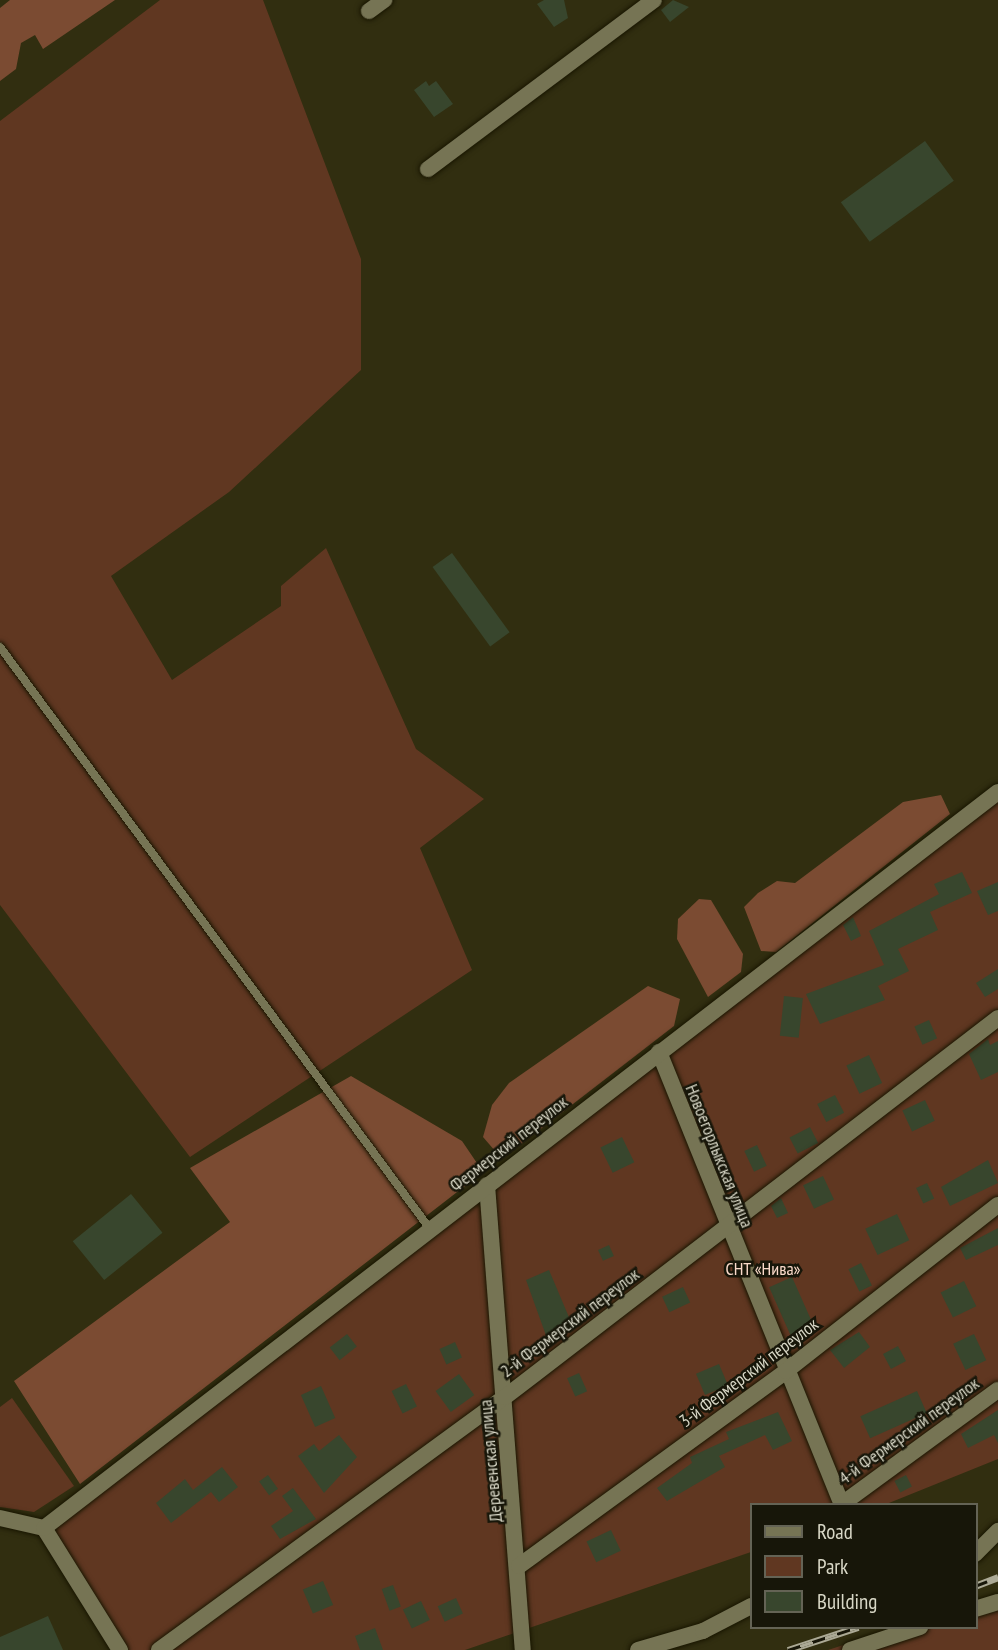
<!DOCTYPE html>
<html>
<head>
<meta charset="utf-8">
<style>
  body { margin:0 }
  #map { position:relative; width:998px; height:1650px; overflow:hidden; background:#312e10; font-family:"PT Sans Narrow",sans-serif }
  div>[style] { position:absolute }
  [style*='--x'] { left:calc(var(--x)*1px); top:calc(var(--y)*1px); width:calc(var(--w)*1px); rotate:calc(var(--a)*1deg) }
  .green>* { inset:0; background:#603721 }
  .forest>* { inset:0; background:#7b4b32 }
  .building>* { inset:0; background:#38462d; transform-origin:0 0 }
  .roads { filter:drop-shadow(0 0 2px #191600) drop-shadow(0 0 2px #191600) }
  .lane>* { height:8px; margin:-4px; padding:0 4px; transform-origin:4px; border-radius:4px; background:#767454 }
  .street>* { height:16px; margin:-8px; padding:0 8px; transform-origin:8px; border-radius:8px; background:#767454 }
  .rail>* { height:7px; margin-top:-3.5px; transform-origin:0; background:repeating-linear-gradient(90deg,#171609 0 13px,#aba995 0 26px); box-sizing:border-box; border-block:2px solid #aba995 }
  span { translate:-50% -50%; white-space:nowrap; text-align:center; line-height:1.15; -webkit-text-stroke:5px #171609; paint-order:stroke }
  .street-label { font-size:18px; color:#d8d7c6 }
  .park-label { font-size:18px; color:#f9d9c9 }
  .legend { position:absolute; left:750px; top:1503px; width:228px; height:126px; box-sizing:border-box; background:#171609; border:2px solid #646355; margin:0; padding:9px 12px; list-style:none; font-size:21px; color:#d8d7c6 }
  .legend li { display:flex; align-items:center; gap:14px; height:35px }
  .legend b { width:35px; border:2px solid #646355 }
</style>
</head>
<body>
<div id="map">
  <div class="green">
    <i style="clip-path:polygon(160px 0,263px 0,361px 259px,361px 370px,229px 492px,111px 576px,172px 680px,281px 606px,281px 586px,326px 548px,416px 749px,484px 799px,420px 848px,472px 970px,190px 1157px,0 905px,0 121px)"></i>
    <i style="clip-path:polygon(998px 792px,998px 1459px,884px 1505px,751px 1505px,751px 1552px,465px 1650px,115px 1650px,45px 1527px)"></i>
    <i style="clip-path:polygon(12px 1398px,74px 1486px,34px 1512px,0 1507px,0 1407px)"></i>
    <i style="clip-path:polygon(998px 1595px,998px 1650px,828px 1650px,898px 1627px,975px 1627px,975px 1603px)"></i>
  </div>
  <div class="forest">
    <i style="clip-path:polygon(10px 0,115px 0,43px 49px,35px 35px,21px 43px,16px 69px,0 81px,0 8px)"></i>
    <i style="clip-path:polygon(941px 795px,950px 814px,776px 952px,761px 951px,744px 907px,758px 893px,777px 881px,795px 883px,903px 802px)"></i>
    <i style="clip-path:polygon(699px 899px,711px 900px,743px 954px,741px 972px,708px 997px,677px 939px,678px 919px)"></i>
    <i style="clip-path:polygon(648px 986px,680px 999px,674px 1026px,502px 1159px,483px 1137px,492px 1105px,509px 1083px)"></i>
    <i style="clip-path:polygon(351px 1076px,462px 1141px,483px 1172px,80px 1484px,14px 1381px,230px 1222px,190px 1168px)"></i>
  </div>
  <div class="building">
    <i style="clip-path:polygon(544px 0,564px 0,568px 18px,554px 27px,537px 4px)"></i>
    <i style="clip-path:polygon(673px 0,689px 7px,670px 22px,661px 10px)"></i>
    <i style="clip-path:polygon(426px 81px,429px 86px,436px 81px,453px 104px,434px 117px,414px 90px)"></i>
    <i style="left:925px;top:141px;width:49px;height:104px;rotate:54deg"></i>
    <i style="left:452px;top:553px;width:98px;height:24px;rotate:54deg"></i>
    <i style="clip-path:polygon(962px 872px,972px 893px,930px 912px,938px 930px,898px 949px,909px 971px,878px 986px,885px 1000px,820px 1024px,806px 994px,884px 965px,869px 931px,939px 894px,934px 884px)"></i>
    <i style="clip-path:polygon(998px 882px,998px 911px,988px 915px,977px 891px)"></i>
    <i style="clip-path:polygon(853px 917px,861px 936px,851px 941px,843px 925px)"></i>
    <i style="clip-path:polygon(998px 969px,998px 989px,985px 997px,976px 983px)"></i>
    <i style="left:784px;top:996px;width:19px;height:40px;rotate:6deg"></i>
    <i style="left:929px;top:1020px;width:20px;height:16px;rotate:66deg"></i>
    <i style="clip-path:polygon(988px 1039px,990px 1045px,998px 1041px,998px 1072px,981px 1080px,969px 1054px)"></i>
    <i style="left:869px;top:1055px;width:31px;height:25px;rotate:65deg"></i>
    <i style="left:835px;top:1095px;width:20px;height:20px;rotate:63deg"></i>
    <i style="left:925px;top:1100px;width:23px;height:25px;rotate:65deg"></i>
    <i style="left:810px;top:1127px;width:18px;height:23px;rotate:63deg"></i>
    <i style="left:622px;top:1137px;width:28px;height:24px;rotate:64deg"></i>
    <i style="left:757px;top:1145px;width:23px;height:14px;rotate:65deg"></i>
    <i style="clip-path:polygon(988px 1160px,998px 1183px,950px 1206px,941px 1187px)"></i>
    <i style="left:823px;top:1176px;width:26px;height:22px;rotate:65deg"></i>
    <i style="left:927px;top:1183px;width:17px;height:12px;rotate:65deg"></i>
    <i style="left:131px;top:1194px;width:50px;height:75px;rotate:51deg"></i>
    <i style="clip-path:polygon(781px 1198px,788px 1213px,777px 1218px,771px 1206px)"></i>
    <i style="left:897px;top:1214px;width:29px;height:35px;rotate:65deg"></i>
    <i style="clip-path:polygon(998px 1228px,998px 1245px,966px 1260px,960px 1248px)"></i>
    <i style="left:609px;top:1245px;width:12px;height:12px;rotate:66deg"></i>
    <i style="left:861px;top:1263px;width:25px;height:14px;rotate:64deg"></i>
    <i style="clip-path:polygon(549px 1270px,574px 1329px,548px 1341px,526px 1280px)"></i>
    <i style="left:792px;top:1277px;width:55px;height:25px;rotate:66deg"></i>
    <i style="left:964px;top:1281px;width:28px;height:26px;rotate:64deg"></i>
    <i style="left:683px;top:1287px;width:17px;height:23px;rotate:65deg"></i>
    <i style="clip-path:polygon(859px 1332px,870px 1347px,844px 1368px,830px 1350px)"></i>
    <i style="left:347px;top:1334px;width:16px;height:22px;rotate:52deg"></i>
    <i style="left:974px;top:1334px;width:29px;height:23px;rotate:65deg"></i>
    <i style="left:455px;top:1342px;width:17px;height:17px;rotate:66deg"></i>
    <i style="left:898px;top:1346px;width:17px;height:17px;rotate:62deg"></i>
    <i style="left:719px;top:1364px;width:23px;height:25px;rotate:67deg"></i>
    <i style="left:579px;top:1373px;width:20px;height:13px;rotate:66deg"></i>
    <i style="left:459px;top:1374px;width:26px;height:29px;rotate:54deg"></i>
    <i style="left:406px;top:1384px;width:25px;height:16px;rotate:64deg"></i>
    <i style="left:321px;top:1386px;width:35px;height:22px;rotate:66deg"></i>
    <i style="left:917px;top:1391px;width:24px;height:62px;rotate:66deg"></i>
    <i style="clip-path:polygon(998px 1410px,998px 1443px,994px 1435px,968px 1448px,961px 1434px)"></i>
    <i style="clip-path:polygon(778px 1412px,792px 1441px,773px 1450px,765px 1435px,719px 1456px,725px 1467px,667px 1501px,657px 1488px,692px 1463px,690px 1457px,729px 1439px,726px 1432px)"></i>
    <i style="clip-path:polygon(339px 1435px,357px 1457px,324px 1493px,298px 1456px,314px 1444px,319px 1451px)"></i>
    <i style="clip-path:polygon(222px 1467px,238px 1487px,219px 1502px,211px 1492px,171px 1523px,156px 1503px,185px 1479px,193px 1490px)"></i>
    <i style="left:268px;top:1475px;width:17px;height:11px;rotate:54deg"></i>
    <i style="left:906px;top:1475px;width:13px;height:13px;rotate:63deg"></i>
    <i style="clip-path:polygon(293px 1488px,316px 1519px,280px 1539px,271px 1526px,293px 1511px,282px 1496px)"></i>
    <i style="left:611px;top:1530px;width:23px;height:27px;rotate:65deg"></i>
    <i style="left:323px;top:1581px;width:26px;height:22px;rotate:67deg"></i>
    <i style="left:393px;top:1585px;width:23px;height:12px;rotate:70deg"></i>
    <i style="left:456px;top:1598px;width:17px;height:20px;rotate:66deg"></i>
    <i style="left:421px;top:1601px;width:21px;height:20px;rotate:65deg"></i>
    <i style="clip-path:polygon(48px 1616px,63px 1650px,0 1650px,0 1637px)"></i>
    <i style="clip-path:polygon(375px 1628px,383px 1650px,360px 1650px,355px 1636px)"></i>
  </div>
  <div class="roads">
    <div class="lane">
      <i style="--x:0;--y:647;--w:724;--a:53.54"></i>
    </div>
    <div class="street">
      <i style="--x:369;--y:11;--w:19;--a:-36"></i>
      <i style="--x:428;--y:169;--w:282;--a:-36.8"></i>
      <i style="--x:659;--y:1052;--w:489;--a:68"></i>
      <i style="--x:487;--y:1185;--w:466;--a:85.6"></i>
      <i style="--x:842;--y:1504;--w:193;--a:-36.2"></i>
      <i style="--x:0;--y:1518;--w:45;--a:12.8"></i>
      <i style="--x:44;--y:1528;--w:144;--a:58.1"></i>
      <i style="--x:44;--y:1528;--w:1205;--a:-37.65"></i>
      <i style="--x:975;--y:1554;--w:33;--a:-45"></i>
      <i style="--x:519;--y:1566;--w:331;--a:-36.1"></i>
      <i style="--x:786;--y:1371;--w:269;--a:-38.1"></i>
      <i style="--x:975;--y:1609;--w:24;--a:-17"></i>
      <i style="--x:159;--y:1650;--w:429;--a:-36.2"></i>
      <i style="--x:505;--y:1397;--w:622;--a:-37.55"></i>
      <i style="--x:638;--y:1650;--w:68;--a:-16.3"></i>
      <i style="--x:703;--y:1631;--w:54;--a:-27.5"></i>
      <i style="--x:850;--y:1650;--w:74;--a:-18.2"></i>
    </div>
  </div>
  <div class="rail">
    <i style="--x:975;--y:1586;--w:25;--a:-21"></i>
    <i style="--x:788;--y:1650;--w:74;--a:-18.2"></i>
  </div>
  <div class="street-label">
    <span style="left:509px;top:1144px;rotate:-38deg">Фермерский переулок</span>
    <span style="left:719px;top:1156px;rotate:68deg">Новоегорлыкская улица</span>
    <span style="left:570px;top:1323px;rotate:-37deg">2-й Фермерский переулок</span>
    <span style="left:749px;top:1373px;rotate:-37deg">3-й Фермерский переулок</span>
    <span style="left:909px;top:1431px;rotate:-36deg">4-й Фермерский переулок</span>
    <span style="left:491px;top:1461px;rotate:-95deg">Деревенская улица</span>
  </div>
  <div class="park-label">
    <span style="left:763px;top:1269px">СНТ «Нива»</span>
  </div>
  <ul class="legend">
  <li><b style="height:9px;background:#767454"></b>Road</li>
  <li><b style="height:19px;background:#603721"></b>Park</li>
  <li><b style="height:19px;background:#38462d"></b>Building</li>
  </ul>
</div>
</body>
</html>
